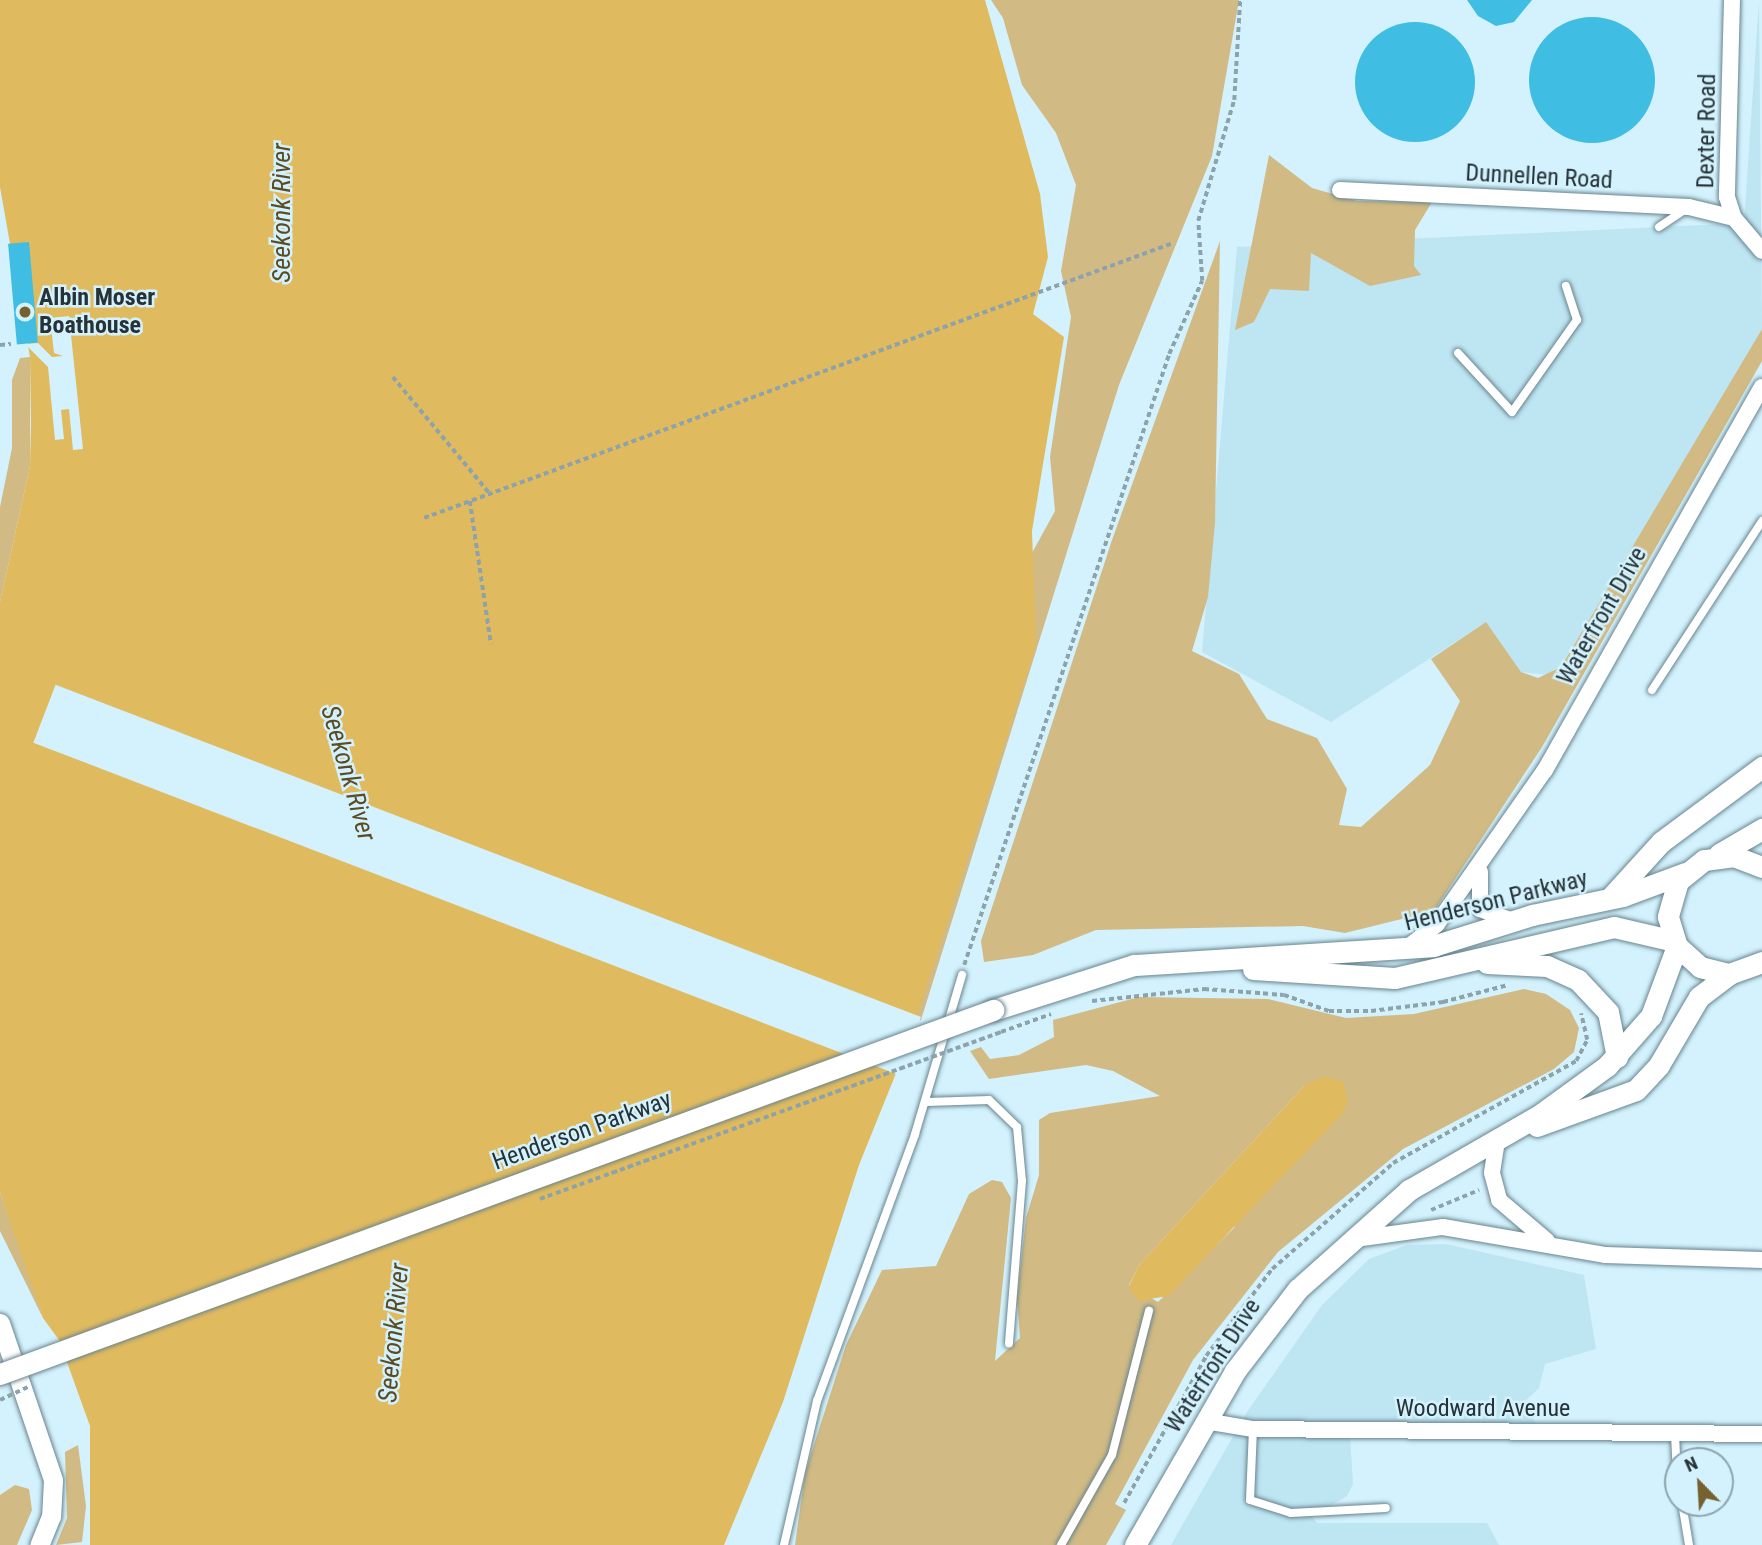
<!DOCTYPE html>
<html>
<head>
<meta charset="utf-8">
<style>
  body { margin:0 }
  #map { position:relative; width:1762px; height:1545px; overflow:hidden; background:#d3f2fd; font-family:"Roboto Condensed",sans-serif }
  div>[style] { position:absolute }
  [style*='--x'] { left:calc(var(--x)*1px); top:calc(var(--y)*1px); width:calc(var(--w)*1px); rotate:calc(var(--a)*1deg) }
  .built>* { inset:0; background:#bee5f2 }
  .green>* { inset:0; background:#d1ba84 }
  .water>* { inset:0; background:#e0ba5e }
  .pier>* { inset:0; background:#d3f2fd; transform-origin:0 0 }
  .building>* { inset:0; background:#3fbde2; transform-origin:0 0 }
  .round { border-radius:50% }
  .path>* { height:3.5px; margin-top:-1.75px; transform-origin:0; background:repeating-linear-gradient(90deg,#8ca3ab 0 5px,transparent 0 8.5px) }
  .roads { filter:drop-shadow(0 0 2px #68848e) drop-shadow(0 0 2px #68848e) }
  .service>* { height:8px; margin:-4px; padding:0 4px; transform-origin:4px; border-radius:4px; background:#fff }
  .minor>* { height:16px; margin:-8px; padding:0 8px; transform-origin:8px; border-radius:8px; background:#fff }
  .tertiary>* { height:19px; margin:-9.5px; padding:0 9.5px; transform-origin:9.5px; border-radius:9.5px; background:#fff }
  .secondary>* { height:21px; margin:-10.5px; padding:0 10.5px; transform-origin:10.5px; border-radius:10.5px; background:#fff }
  .path-bridge>* { height:3.5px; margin-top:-1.75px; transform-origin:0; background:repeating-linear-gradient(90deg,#8ca3ab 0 5px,transparent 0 8.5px) }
  .bridges { filter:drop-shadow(0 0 2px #68848e) drop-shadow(0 0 2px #68848e) }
  .secondary-bridge>* { height:21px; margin:-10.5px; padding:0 10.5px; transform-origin:10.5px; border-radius:10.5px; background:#fff }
  .dots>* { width:19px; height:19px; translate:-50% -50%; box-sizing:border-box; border:4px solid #d3f2fd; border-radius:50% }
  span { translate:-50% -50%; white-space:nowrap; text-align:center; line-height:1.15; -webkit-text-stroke:5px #d3f2fd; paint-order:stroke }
  .street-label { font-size:24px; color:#263236 }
  .poi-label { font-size:24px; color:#263236; font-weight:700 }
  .left { translate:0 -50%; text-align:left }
  .water-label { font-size:26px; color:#5c4c25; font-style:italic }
  .north { position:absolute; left:1664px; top:1447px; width:70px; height:70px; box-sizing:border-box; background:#d3f2fd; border:2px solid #8ea5ad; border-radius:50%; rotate:336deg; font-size:19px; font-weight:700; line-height:28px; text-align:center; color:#263236 }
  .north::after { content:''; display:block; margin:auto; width:24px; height:32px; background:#766231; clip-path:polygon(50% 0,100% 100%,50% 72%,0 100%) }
</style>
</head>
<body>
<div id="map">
  <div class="built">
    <i style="clip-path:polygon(1759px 0,1762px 329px,1571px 656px,1549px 675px,1521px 672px,1485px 623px,1331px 722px,1202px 652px,1237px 247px,1744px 223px)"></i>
    <i style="clip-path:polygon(1446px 1244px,1584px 1275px,1596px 1349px,1545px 1364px,1539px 1388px,1521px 1405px,1536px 1423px,1530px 1439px,1350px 1435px,1353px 1484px,1347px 1496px,1312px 1517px,1317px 1523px,1487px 1523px,1499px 1545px,1171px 1545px,1247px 1412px,1322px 1305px,1369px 1259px,1407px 1245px)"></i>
  </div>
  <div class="green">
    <i style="clip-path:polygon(991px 0,1239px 0,1212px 156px,1119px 385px,921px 1020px,899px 1026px,1032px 553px,1055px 511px,1050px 457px,1071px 317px,1061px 271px,1076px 185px,1056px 133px,1022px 85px,1003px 18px)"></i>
    <i style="clip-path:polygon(1269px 155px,1312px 188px,1357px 201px,1432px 202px,1415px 230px,1414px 266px,1421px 275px,1370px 286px,1311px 253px,1309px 291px,1270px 289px,1254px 322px,1235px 330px)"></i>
    <i style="clip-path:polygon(1220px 241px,1215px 523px,1208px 597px,1192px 651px,1239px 674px,1267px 719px,1317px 738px,1347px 789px,1339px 825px,1361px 827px,1430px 765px,1460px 701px,1431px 659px,1486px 622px,1521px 672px,1538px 678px,1561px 667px,1762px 329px,1762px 361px,1542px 747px,1434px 911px,1345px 933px,1303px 926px,1096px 930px,1033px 955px,984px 962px,981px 941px,1112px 540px)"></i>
    <i style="clip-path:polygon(30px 357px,30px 466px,0 602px,0 507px,12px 448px,12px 380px,20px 358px)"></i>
    <i style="clip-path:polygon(evenodd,1524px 989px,1546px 994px,1570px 1010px,1579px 1028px,1574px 1052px,1554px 1069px,1403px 1149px,1278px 1252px,1193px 1360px,1115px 1504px,1126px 1510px,1106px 1545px,795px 1545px,805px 1473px,846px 1345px,882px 1270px,936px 1266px,969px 1194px,992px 1180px,1002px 1182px,1011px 1198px,995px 1361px,1020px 1338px,1017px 1298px,1026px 1218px,1039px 1175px,1039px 1120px,1050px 1113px,1160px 1096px,1113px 1071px,1086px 1065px,989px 1079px,970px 1051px,981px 1047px,990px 1059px,1019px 1055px,1054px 1037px,1053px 1020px,1139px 997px,1268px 999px,1346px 1018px,1414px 1014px,1524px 989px,1305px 1085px,1234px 1228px,1158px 1302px,1129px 1285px,1139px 1265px,1305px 1085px)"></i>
    <i style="clip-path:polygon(0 1192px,25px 1262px,43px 1318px,0 1231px)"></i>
    <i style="clip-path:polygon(78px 1445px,86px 1506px,82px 1542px,56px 1545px,67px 1518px,65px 1452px)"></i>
    <i style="clip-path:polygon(15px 1485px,29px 1489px,32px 1510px,17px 1545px,0 1545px,0 1495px)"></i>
  </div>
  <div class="water">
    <i style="clip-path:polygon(0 0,985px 0,1040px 194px,1048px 257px,1033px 314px,1064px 337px,1032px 531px,1036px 645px,909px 1041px,859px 1165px,783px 1402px,724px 1545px,90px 1545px,90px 1426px,59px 1340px,43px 1318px,0 1192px,0 602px,30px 466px,31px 423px,30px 357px,0 187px)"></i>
    <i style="clip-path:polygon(1324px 1076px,1343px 1082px,1348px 1101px,1343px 1113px,1168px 1296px,1138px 1301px,1129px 1286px,1139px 1265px,1305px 1085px)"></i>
  </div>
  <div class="pier">
    <i style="clip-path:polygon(69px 316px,83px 449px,73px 450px,69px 409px,61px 410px,64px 439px,55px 440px,48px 367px,25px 344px,38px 343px,52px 357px,63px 356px,54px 353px,50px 318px)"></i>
    <i style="left:921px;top:1017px;width:62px;height:927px;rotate:111deg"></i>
  </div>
  <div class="building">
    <i style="clip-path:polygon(1467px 0,1532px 0,1514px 22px,1496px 26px,1478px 16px)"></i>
    <i class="round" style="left:1529px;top:17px;width:126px;height:126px"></i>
    <i class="round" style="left:1355px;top:22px;width:120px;height:120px"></i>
    <i style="left:29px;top:242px;width:101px;height:21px;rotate:85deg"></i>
  </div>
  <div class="path">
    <i style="--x:0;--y:345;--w:11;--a:-5"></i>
    <i style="--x:393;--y:377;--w:152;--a:50.3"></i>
    <i style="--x:470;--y:501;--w:145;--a:81.6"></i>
    <i style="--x:424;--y:518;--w:798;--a:-20.16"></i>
    <i style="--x:964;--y:965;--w:644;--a:-71.45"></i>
    <i style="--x:1169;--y:354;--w:80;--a:-65.7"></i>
    <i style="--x:1202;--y:281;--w:60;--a:-93.8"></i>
    <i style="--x:1198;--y:221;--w:126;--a:-73.4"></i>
    <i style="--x:1234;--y:100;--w:100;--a:-86.6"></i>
    <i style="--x:1092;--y:1001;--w:113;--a:-6.1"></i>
    <i style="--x:1204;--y:989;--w:80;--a:4.3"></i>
    <i style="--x:1284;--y:995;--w:48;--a:19.6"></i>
    <i style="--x:1329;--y:1011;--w:42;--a:0"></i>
    <i style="--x:1371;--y:1011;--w:73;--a:-7.1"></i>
    <i style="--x:1443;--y:1002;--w:67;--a:-14.7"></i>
    <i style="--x:1001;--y:1032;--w:53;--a:-19.8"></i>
    <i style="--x:1431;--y:1210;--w:52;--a:-22.6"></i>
    <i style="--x:1124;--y:1503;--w:168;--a:-60.8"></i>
    <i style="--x:1206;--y:1356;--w:109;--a:-52.8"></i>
    <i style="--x:1272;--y:1269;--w:161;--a:-41.2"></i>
    <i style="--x:1393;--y:1163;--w:210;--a:-29.1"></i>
    <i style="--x:1576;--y:1061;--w:24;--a:-62"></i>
    <i style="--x:1587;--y:1040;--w:27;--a:-103"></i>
  </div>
  <div class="roads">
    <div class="service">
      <i style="--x:1659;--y:227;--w:32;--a:-34"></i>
      <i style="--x:1458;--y:353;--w:80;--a:47.5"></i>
      <i style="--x:1512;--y:412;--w:113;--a:-54.8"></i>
      <i style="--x:1577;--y:320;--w:36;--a:-108"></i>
      <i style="--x:1652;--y:690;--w:202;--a:-56.9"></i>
      <i style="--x:926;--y:1102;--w:63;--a:-1.8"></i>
      <i style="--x:989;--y:1100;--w:39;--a:44"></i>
      <i style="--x:1017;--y:1127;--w:54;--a:84.7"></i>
      <i style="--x:1022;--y:1181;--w:163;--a:94.6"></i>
      <i style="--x:1253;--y:1429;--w:71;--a:92.4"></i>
      <i style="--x:1250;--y:1500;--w:43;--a:17.6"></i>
      <i style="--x:1291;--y:1513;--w:95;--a:-3"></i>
      <i style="--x:1675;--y:1434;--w:64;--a:87.3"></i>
      <i style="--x:1682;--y:1503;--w:43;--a:80.5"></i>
      <i style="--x:784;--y:1545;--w:148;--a:-77.1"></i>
      <i style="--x:817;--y:1401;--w:284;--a:-69.8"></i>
      <i style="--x:915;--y:1134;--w:166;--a:-73.5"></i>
      <i style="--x:1061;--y:1545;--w:103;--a:-60.5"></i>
      <i style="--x:1112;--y:1455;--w:149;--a:-75.6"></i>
    </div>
    <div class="minor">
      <i style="--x:1732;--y:0;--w:197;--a:91.5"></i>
      <i style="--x:1727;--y:197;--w:22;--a:72"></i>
      <i style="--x:1734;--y:218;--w:43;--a:49.7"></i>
      <i style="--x:1340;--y:190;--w:349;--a:2.8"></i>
      <i style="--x:1689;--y:207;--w:46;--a:13.7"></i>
      <i style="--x:1480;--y:872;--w:37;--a:90"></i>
      <i style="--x:1480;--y:909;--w:32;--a:20"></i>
      <i style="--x:1408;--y:947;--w:37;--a:-38"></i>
      <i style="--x:1437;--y:924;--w:188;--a:-55"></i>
      <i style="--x:1545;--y:770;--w:440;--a:-60.5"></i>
      <i style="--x:1497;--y:1141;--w:32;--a:99"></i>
      <i style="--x:1492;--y:1173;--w:28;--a:75"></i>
      <i style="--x:1499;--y:1200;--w:63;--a:40.5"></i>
      <i style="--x:1355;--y:1239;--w:89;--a:-7.8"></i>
      <i style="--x:1443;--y:1227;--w:164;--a:9.8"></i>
      <i style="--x:1605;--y:1255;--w:157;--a:1.8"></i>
      <i style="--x:1205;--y:1421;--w:49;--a:9.5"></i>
      <i style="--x:1253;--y:1429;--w:509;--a:0.56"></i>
    </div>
    <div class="tertiary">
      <i style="--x:0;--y:1323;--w:166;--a:71.3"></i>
      <i style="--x:53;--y:1480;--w:36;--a:93"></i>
      <i style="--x:51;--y:1516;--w:31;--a:112"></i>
    </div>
    <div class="secondary">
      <i style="--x:1719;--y:854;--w:50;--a:-30.2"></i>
      <i style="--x:1762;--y:867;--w:30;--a:-159"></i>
      <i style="--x:1734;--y:856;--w:30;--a:172"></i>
      <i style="--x:1704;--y:860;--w:33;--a:141"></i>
      <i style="--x:1678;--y:881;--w:37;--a:106"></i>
      <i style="--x:1668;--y:917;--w:30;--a:73"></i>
      <i style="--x:1677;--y:946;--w:31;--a:42"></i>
      <i style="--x:1700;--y:967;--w:30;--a:14"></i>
      <i style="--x:1729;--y:974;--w:35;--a:-20"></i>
      <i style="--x:1611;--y:897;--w:74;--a:-47.7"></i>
      <i style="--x:1661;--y:842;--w:126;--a:-36.6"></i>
      <i style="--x:1487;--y:963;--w:60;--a:2.9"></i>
      <i style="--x:1547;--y:966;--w:34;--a:24"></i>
      <i style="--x:1578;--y:980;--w:44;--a:46.8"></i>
      <i style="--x:1608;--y:1012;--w:46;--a:78.7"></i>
      <i style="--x:1253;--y:969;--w:142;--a:3.6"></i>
      <i style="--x:1395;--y:978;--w:225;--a:-13.1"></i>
      <i style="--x:1614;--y:927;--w:62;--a:13.1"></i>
      <i style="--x:993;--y:1010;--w:148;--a:-17.7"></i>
      <i style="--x:1134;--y:965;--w:300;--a:-3.6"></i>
      <i style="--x:1433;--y:946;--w:104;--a:-17.4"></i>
      <i style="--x:1532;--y:915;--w:93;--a:-11.8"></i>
      <i style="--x:1623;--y:896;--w:66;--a:-20.4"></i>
      <i style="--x:1537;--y:1126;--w:105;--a:-20"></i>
      <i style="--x:1636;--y:1090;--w:34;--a:-47"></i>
      <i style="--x:1659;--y:1065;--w:79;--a:-59.5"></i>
      <i style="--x:1699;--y:997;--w:38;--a:-37"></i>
      <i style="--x:1135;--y:1545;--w:201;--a:-60.1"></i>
      <i style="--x:1235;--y:1371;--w:103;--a:-52.5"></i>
      <i style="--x:1298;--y:1289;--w:149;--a:-41.7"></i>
      <i style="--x:1409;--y:1190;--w:152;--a:-29.9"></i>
      <i style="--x:1541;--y:1114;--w:82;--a:-36"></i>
      <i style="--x:1607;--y:1066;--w:67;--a:-48.7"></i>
      <i style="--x:1651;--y:1016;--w:75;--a:-69.6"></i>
    </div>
  </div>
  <div class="path-bridge">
    <i style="--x:540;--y:1199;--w:490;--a:-19.9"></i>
    <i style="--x:0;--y:1400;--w:33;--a:-25"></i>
  </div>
  <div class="bridges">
    <div class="secondary-bridge">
      <i style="--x:0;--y:1374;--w:1058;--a:-20.13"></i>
    </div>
  </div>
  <div class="dots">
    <i style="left:25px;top:312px;background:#766231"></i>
  </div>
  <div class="street-label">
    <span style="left:1707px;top:131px;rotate:-89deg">Dexter Road</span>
    <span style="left:1539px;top:177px;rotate:3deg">Dunnellen Road</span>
    <span style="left:1602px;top:616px;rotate:-60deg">Waterfront Drive</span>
    <span style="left:1496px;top:901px;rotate:-14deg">Henderson Parkway</span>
    <span style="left:582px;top:1131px;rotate:-20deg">Henderson Parkway</span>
    <span style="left:1213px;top:1366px;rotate:-57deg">Waterfront Drive</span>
    <span style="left:1483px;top:1409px">Woodward Avenue</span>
  </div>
  <div class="poi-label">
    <span class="left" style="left:39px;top:312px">Albin Moser<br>Boathouse</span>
  </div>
  <div class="water-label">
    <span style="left:282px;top:213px;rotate:-90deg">Seekonk River</span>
    <span style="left:348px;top:773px;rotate:74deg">Seekonk River</span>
    <span style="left:394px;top:1333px;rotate:-85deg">Seekonk River</span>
  </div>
  <div class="north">N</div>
</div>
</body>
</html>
